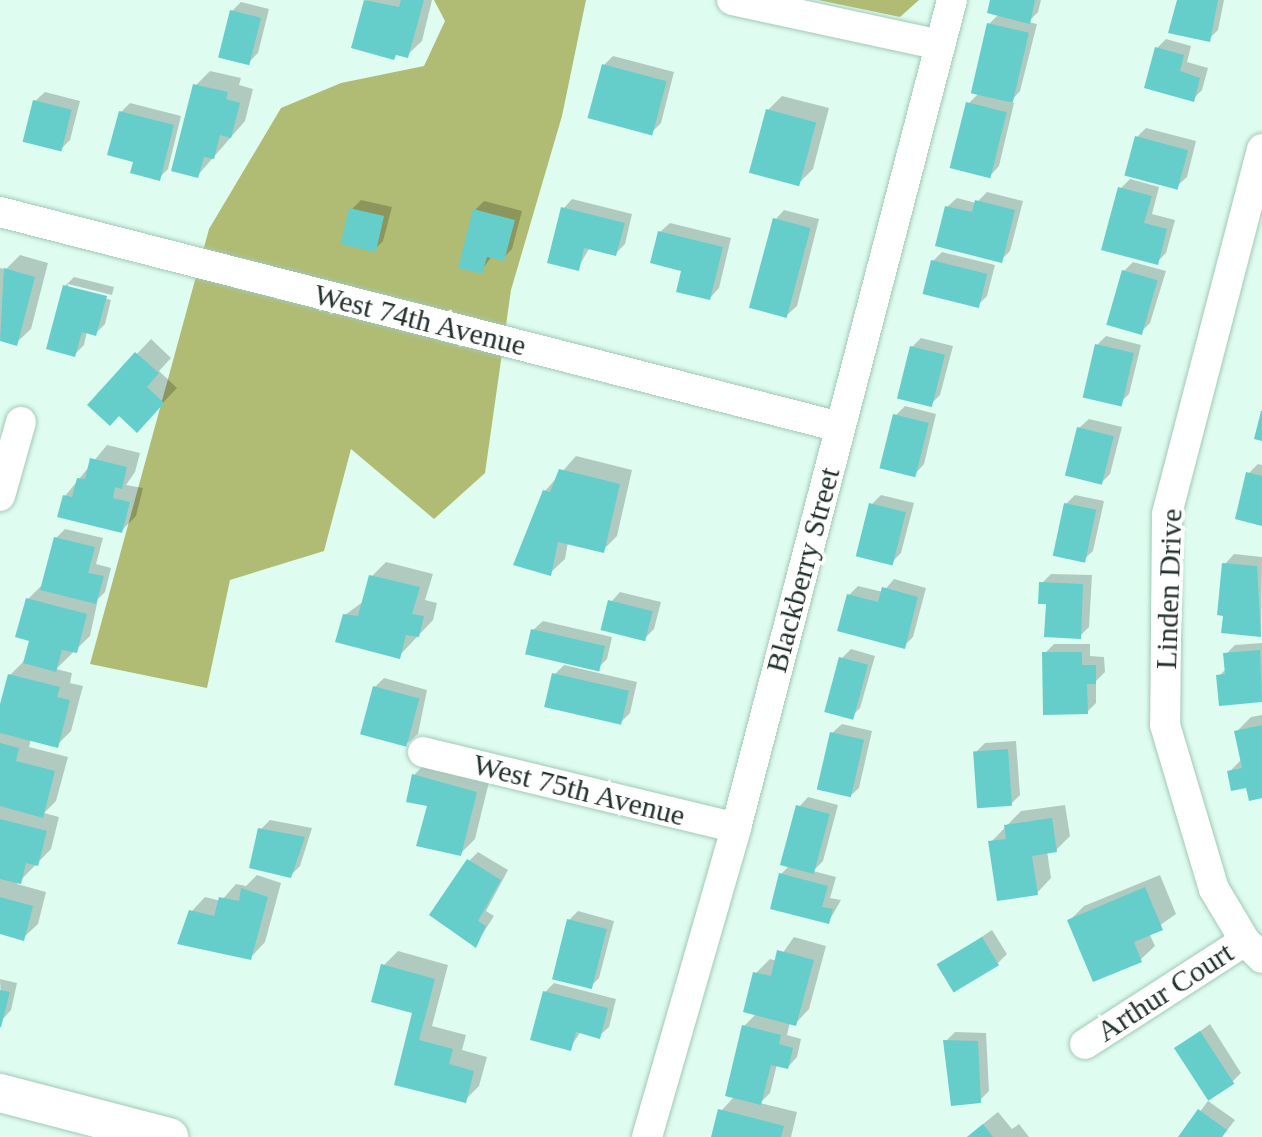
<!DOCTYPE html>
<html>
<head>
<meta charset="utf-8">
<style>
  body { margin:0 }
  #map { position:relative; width:1262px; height:1137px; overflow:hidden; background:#defdf0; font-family:Georgia,serif }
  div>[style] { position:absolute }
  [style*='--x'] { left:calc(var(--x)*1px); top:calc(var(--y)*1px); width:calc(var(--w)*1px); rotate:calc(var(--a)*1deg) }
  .forest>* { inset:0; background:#b0bc73 }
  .shadow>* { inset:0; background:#0003 }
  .building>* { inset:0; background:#65cecb; transform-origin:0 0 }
  .roads { filter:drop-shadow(0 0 2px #a3c8b8) drop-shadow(0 0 2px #a3c8b8) }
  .minor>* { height:30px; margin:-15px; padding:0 15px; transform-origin:15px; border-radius:15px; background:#fff }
  .tertiary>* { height:38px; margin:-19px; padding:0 19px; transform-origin:19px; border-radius:19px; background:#fff }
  span { translate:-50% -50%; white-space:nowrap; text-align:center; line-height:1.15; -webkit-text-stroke:8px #fff; paint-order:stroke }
  .street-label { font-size:30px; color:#22312b }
</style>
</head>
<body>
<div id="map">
  <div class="forest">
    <i style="clip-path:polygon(434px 0,586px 0,562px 116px,511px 290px,485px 473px,434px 519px,351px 449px,324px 551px,230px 580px,207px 688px,90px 664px,209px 229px,281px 108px,341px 83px,424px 66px,445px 21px)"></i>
    <i style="clip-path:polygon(818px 0,919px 0,900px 17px)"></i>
  </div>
  <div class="shadow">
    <i style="clip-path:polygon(366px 0,432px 0,422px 41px,407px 55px,354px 46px)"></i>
    <i style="clip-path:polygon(993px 0,1041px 0,1038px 12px,1028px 22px,1037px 24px,1020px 91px,1010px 102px,1014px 103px,999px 166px,990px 176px,968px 104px,979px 93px,989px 24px,999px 14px)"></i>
    <i style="clip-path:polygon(1179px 0,1224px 0,1218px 30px,1209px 39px)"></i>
    <i style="clip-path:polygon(241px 2px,269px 9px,258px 53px,248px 63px,232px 11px)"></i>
    <i style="clip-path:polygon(1166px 39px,1191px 46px,1187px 62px,1208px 68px,1202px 90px,1193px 99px,1157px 48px)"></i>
    <i style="clip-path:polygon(613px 56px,674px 72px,661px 123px,652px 132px,604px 65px)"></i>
    <i style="clip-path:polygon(210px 71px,241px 78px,239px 85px,253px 89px,245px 121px,198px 175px,196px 85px)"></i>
    <i style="clip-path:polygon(45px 92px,80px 101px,70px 140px,61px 149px,35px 101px)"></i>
    <i style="clip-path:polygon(782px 96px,829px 108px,813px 169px,799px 183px,768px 110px)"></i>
    <i style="clip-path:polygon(130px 103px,181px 116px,168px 169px,159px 178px,136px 160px,121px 112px)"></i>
    <i style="clip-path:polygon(1146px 128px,1196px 141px,1187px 177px,1177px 186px,1137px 137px)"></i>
    <i style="clip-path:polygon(1130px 179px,1159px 187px,1152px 214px,1175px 220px,1166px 253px,1157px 262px,1121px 188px)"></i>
    <i style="clip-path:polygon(987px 192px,1023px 201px,1010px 251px,1001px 260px,947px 207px,957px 198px,976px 203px)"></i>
    <i style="clip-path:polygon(572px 199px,632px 214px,625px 244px,616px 253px,590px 247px,578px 268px,563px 209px)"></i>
    <i style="clip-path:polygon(361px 200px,392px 207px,383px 241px,374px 250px,352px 209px)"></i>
    <i style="clip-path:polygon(484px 201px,522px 211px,512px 249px,503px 258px,492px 256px,481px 271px,475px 210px)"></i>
    <i style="clip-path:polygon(784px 210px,819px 219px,797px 306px,787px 315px,775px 220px)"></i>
    <i style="clip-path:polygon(670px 223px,731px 238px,719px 288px,710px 298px,660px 232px)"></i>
    <i style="clip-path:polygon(942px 252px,995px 265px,987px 296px,978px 305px,933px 261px)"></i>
    <i style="clip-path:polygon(20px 255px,48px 263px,31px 329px,16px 343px,0 338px,0 268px,6px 269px)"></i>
    <i style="clip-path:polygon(1133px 262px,1166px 271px,1150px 323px,1141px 332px,1124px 271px)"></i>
    <i style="clip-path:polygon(74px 277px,114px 287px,112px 295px,68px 284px,68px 289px,111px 300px,105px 324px,96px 333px,87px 331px,84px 345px,75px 354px,65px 286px)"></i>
    <i style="clip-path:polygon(1106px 336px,1141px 345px,1129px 394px,1120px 403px,1097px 345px)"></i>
    <i style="clip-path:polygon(921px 338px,953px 346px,940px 395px,931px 404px,912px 347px)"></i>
    <i style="clip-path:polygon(151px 339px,171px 358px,159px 371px,177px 388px,151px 415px,90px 404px)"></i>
    <i style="clip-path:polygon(905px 406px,936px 414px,924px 464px,915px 474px,896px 415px)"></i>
    <i style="clip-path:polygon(1089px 419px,1122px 427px,1110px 474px,1101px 483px,1079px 428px)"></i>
    <i style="clip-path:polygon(107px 445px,140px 453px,135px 472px,126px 485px,143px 488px,136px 516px,121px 531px,65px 496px)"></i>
    <i style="clip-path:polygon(576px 456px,632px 470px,617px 536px,603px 550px,568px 542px,565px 559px,550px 573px,545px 491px)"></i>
    <i style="clip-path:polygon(1258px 464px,1262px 465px,1262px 523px,1249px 473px)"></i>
    <i style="clip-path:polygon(881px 495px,914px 503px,901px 553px,892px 562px,872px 504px)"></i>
    <i style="clip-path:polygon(1075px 495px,1104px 501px,1093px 551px,1083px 560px,1066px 504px)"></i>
    <i style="clip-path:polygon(65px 529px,103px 538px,96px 564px,111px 568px,105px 592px,98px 599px,90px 636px,56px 669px,72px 673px,70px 683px,83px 686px,71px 731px,57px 745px,31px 739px,29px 747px,68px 757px,56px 801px,44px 813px,59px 817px,51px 849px,17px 884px,46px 892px,38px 924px,23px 938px,0 932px,0 714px,10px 675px,24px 661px,32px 639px,28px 599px,42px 585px,56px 538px)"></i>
    <i style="clip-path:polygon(1234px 554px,1262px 557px,1261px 635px,1225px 564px)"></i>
    <i style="clip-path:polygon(386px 562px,433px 574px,425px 600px,437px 603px,433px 620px,399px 656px,345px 615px,364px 601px,372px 576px)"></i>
    <i style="clip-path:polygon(1051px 574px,1092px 575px,1089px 627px,1080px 636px,1042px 583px)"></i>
    <i style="clip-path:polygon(894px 579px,926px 588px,913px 637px,904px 646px,849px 595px,858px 586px,883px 592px)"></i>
    <i style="clip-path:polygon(620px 592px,661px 602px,654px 629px,645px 638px,611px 602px)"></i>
    <i style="clip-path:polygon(543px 621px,612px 637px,607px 659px,598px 668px,533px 630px)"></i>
    <i style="clip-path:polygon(1262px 643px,1262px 700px,1221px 703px,1219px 676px,1227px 668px,1226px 654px,1235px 645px)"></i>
    <i style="clip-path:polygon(1054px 644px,1090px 644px,1090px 656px,1104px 657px,1105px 672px,1096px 681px,1096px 703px,1087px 712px,1045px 653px)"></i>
    <i style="clip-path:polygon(851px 649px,875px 656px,860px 708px,851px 717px,841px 659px)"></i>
    <i style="clip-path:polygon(564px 665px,637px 682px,630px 713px,621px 722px,555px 674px)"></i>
    <i style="clip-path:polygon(384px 678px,427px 690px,418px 734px,408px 743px,375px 687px)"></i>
    <i style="clip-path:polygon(1262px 715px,1262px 796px,1230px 771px,1243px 758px,1237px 731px,1251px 717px)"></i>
    <i style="clip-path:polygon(842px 724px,872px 731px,859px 788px,849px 797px,832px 733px)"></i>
    <i style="clip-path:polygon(1016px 741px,1020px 795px,1011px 804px,976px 752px,985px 743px)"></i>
    <i style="clip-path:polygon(428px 761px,490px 778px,475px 839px,461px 853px,414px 775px)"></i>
    <i style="clip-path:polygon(808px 797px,838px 805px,823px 861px,813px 871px,836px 877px,830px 898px,841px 900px,829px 921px,781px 874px,791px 864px,799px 807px)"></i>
    <i style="clip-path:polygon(1065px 805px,1070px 836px,1056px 850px,1047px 851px,1051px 878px,1037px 893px,991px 842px,1021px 811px)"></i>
    <i style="clip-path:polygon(270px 820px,312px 828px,300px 866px,290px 876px,261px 829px)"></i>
    <i style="clip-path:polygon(478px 852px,508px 870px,486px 911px,494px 916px,476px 944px,469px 861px)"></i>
    <i style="clip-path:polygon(257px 875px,281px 883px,265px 942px,251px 957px,191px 912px,205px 897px,221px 901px,236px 884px,246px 886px)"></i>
    <i style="clip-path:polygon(1160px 875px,1176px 914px,1149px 933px,1155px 946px,1140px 960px,1070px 920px,1084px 906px)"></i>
    <i style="clip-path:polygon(578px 911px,614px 921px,599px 978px,590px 987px,569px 920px)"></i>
    <i style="clip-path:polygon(992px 930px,1007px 954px,998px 963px,940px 965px)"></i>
    <i style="clip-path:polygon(794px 937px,826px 946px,809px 1009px,795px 1024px,790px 1022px,787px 1035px,801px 1039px,797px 1057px,788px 1067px,777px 1064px,770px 1093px,760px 1103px,797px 1112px,791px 1137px,714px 1137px,721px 1111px,735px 1096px,744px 1026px,757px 1013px,756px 973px,770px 959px,777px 961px)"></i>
    <i style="clip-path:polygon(398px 951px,448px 965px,432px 1026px,466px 1035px,462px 1050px,487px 1057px,479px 1086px,465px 1100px,397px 1083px,415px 1011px,383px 966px)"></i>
    <i style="clip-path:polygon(0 979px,17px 983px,11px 1010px,2px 1020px)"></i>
    <i style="clip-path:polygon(554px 983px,616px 999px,609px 1027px,599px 1036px,581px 1031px,570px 1048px,545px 992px)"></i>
    <i style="clip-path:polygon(1210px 1024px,1241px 1073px,1232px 1082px,1177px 1048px)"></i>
    <i style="clip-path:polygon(955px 1032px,986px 1033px,989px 1091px,980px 1100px,946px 1041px)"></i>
    <i style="clip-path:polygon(1208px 1101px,1235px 1120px,1222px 1137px,1181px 1137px)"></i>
    <i style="clip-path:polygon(998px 1112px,1012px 1129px,1019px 1124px,1029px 1137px,967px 1137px)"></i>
  </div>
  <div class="building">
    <i style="clip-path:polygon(364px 0,399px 7px,401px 0,424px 0,408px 58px,396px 55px,394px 60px,351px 48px)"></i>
    <i style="clip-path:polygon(990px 0,1035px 0,1030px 24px,987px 13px)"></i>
    <i style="clip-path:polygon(1177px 0,1218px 0,1210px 42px,1168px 33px)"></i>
    <i style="left:230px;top:10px;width:32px;height:49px;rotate:14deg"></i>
    <i style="left:987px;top:23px;width:43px;height:72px;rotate:13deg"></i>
    <i style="clip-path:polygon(1155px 47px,1184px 55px,1180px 71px,1200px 78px,1194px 102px,1144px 88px)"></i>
    <i style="left:602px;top:64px;width:67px;height:56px;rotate:15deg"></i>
    <i style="clip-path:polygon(193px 84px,228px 92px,226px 99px,240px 103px,231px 138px,220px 135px,214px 159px,204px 157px,198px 178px,171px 171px)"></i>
    <i style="left:33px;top:100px;width:40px;height:43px;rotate:14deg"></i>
    <i style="left:966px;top:102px;width:42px;height:68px;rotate:14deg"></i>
    <i style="left:766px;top:109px;width:52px;height:66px;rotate:15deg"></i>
    <i style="clip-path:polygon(119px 111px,174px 125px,160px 181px,130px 173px,133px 162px,107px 155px)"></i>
    <i style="left:1135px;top:136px;width:55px;height:41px;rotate:15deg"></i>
    <i style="clip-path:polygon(1118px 187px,1152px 196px,1144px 223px,1167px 229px,1158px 265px,1101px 250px)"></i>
    <i style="clip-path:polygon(975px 200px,1015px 210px,1002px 263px,935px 246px,945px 206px,972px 212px)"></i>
    <i style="clip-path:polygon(561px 207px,625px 223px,616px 256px,584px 248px,579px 271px,547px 263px)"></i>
    <i style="left:349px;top:208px;width:36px;height:37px;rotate:13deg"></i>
    <i style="clip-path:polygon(473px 209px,515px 220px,504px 261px,487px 257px,482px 274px,458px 268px)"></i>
    <i style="left:773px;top:218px;width:39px;height:93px;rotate:15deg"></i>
    <i style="clip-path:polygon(658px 231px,723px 247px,710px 300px,676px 292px,681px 271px,650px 263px)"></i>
    <i style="left:931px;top:260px;width:58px;height:35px;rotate:14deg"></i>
    <i style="clip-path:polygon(4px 268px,35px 277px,17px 346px,0 341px)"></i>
    <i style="left:1122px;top:270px;width:37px;height:57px;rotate:16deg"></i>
    <i style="clip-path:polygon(63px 285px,107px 296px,96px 336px,82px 332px,75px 357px,46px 349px)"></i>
    <i style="left:1095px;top:344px;width:40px;height:55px;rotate:13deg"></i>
    <i style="left:910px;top:346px;width:36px;height:54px;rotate:14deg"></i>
    <i style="clip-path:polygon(135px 352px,159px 373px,147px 387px,164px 403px,137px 433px,119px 416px,110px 426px,87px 405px)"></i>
    <i style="clip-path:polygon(1261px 411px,1262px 411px,1262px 441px,1254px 439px)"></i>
    <i style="left:893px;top:414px;width:37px;height:56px;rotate:14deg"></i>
    <i style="left:1077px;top:427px;width:38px;height:50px;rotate:14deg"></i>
    <i style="clip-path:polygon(90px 458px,127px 467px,122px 489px,115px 487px,113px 498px,130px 502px,122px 533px,57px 517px,63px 495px,72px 497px,77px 478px,85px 479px)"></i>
    <i style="clip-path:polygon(559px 469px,620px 484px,604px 553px,558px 542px,551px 576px,513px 565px,543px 490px,550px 492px)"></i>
    <i style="clip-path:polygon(1246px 472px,1262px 476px,1262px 526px,1235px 519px)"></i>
    <i style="left:869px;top:503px;width:38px;height:55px;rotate:14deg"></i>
    <i style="left:1064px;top:503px;width:33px;height:54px;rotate:12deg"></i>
    <i style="clip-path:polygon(54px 537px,95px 547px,88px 573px,104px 576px,96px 604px,40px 590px)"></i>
    <i style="clip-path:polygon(1222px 563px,1257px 566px,1261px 637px,1221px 633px,1223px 616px,1217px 615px)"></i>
    <i style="clip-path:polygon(369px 575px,420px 587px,412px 614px,424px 616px,419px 637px,406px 635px,400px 659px,335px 642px,343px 614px,358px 616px)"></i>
    <i style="clip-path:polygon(1039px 582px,1083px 584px,1081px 639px,1044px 637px,1046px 604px,1038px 604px)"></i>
    <i style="clip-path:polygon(882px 587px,918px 597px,905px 649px,837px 631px,847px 594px,878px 602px)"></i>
    <i style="clip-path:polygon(26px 598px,87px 614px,77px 653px,62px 650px,56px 672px,23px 663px,29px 641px,15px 637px)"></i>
    <i style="left:608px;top:600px;width:46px;height:31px;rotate:14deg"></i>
    <i style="left:531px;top:629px;width:76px;height:26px;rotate:13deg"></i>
    <i style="clip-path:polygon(1260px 650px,1262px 702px,1219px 706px,1216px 675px,1225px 674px,1223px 653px)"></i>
    <i style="clip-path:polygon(1042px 652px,1082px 652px,1082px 665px,1096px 665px,1096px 684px,1087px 684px,1088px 714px,1043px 715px)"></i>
    <i style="left:839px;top:657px;width:30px;height:57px;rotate:15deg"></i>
    <i style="left:552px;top:673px;width:79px;height:35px;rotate:13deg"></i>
    <i style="clip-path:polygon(8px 674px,60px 687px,57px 697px,70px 700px,58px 748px,0 733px,0 704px)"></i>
    <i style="left:373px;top:686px;width:48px;height:50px;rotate:15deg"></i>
    <i style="clip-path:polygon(1262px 725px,1262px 798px,1249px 801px,1246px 788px,1231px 791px,1227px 771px,1242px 768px,1234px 731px)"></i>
    <i style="left:830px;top:732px;width:35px;height:59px;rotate:13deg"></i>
    <i style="clip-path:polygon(0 743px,19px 748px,16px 761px,55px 771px,43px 818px,0 806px)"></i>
    <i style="left:1008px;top:749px;width:57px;height:35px;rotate:86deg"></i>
    <i style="clip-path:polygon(412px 774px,477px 792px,461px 856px,416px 846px,427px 806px,406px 802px)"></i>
    <i style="left:796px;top:805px;width:35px;height:62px;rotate:15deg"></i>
    <i style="clip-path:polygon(1052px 818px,1057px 852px,1032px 856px,1038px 895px,997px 901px,988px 841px,1006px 839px,1004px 825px)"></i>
    <i style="clip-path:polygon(0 819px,47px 831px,38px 866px,26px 863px,21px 884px,0 879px)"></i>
    <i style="clip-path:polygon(258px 828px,305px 837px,291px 878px,249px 868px)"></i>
    <i style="clip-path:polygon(467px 859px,501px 880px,478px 921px,486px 926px,476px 948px,429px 915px)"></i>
    <i style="clip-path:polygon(779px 873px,828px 886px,822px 907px,833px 909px,829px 924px,770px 909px)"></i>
    <i style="clip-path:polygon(1145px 887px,1163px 930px,1134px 942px,1142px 962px,1093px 982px,1067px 920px)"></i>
    <i style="clip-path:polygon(241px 888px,268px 897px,251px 960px,177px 944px,189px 910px,214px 916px,219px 897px,239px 901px)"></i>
    <i style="clip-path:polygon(0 897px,33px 906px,24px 941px,0 934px)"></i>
    <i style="left:567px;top:919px;width:41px;height:62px;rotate:14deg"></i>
    <i style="left:982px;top:937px;width:33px;height:53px;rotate:59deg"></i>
    <i style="clip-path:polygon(777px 950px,814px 960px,796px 1026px,743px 1012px,753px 972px,771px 976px)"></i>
    <i style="clip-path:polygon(381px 964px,435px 979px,419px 1040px,453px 1049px,449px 1064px,474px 1071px,466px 1103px,394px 1085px,412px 1013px,371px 1002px)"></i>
    <i style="clip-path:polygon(0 990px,10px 992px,1px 1027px,0 1027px)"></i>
    <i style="clip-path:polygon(543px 991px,608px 1008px,600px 1039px,576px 1032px,571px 1051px,530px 1040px)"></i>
    <i style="clip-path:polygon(742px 1025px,781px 1035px,779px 1044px,793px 1048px,788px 1069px,771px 1065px,761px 1105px,725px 1096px)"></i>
    <i style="left:1200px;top:1031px;width:63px;height:31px;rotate:57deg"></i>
    <i style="clip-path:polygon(943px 1040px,978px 1041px,981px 1103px,951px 1106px)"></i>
    <i style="clip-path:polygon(718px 1109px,784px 1126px,781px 1137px,711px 1137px)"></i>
    <i style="clip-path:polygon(1198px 1109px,1227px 1130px,1222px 1137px,1178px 1137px)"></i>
    <i style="clip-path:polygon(983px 1124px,993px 1137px,967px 1137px)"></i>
  </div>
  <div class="roads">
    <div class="minor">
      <i style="--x:732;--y:0;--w:213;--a:12.2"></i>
      <i style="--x:1262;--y:149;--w:377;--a:104.6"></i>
      <i style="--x:1167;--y:514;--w:211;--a:90.5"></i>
      <i style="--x:1165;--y:725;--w:171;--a:73.4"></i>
      <i style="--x:1214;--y:889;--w:61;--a:59.2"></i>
      <i style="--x:1245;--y:941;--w:24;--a:45"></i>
      <i style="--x:0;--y:212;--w:867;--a:14.36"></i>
      <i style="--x:0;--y:496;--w:77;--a:-74.2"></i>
      <i style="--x:423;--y:752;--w:322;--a:13.6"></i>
      <i style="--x:1085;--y:1044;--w:190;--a:-32.8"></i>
      <i style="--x:647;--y:1137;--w:322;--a:-73.9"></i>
      <i style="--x:736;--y:828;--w:856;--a:-75.38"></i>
    </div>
    <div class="tertiary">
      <i style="--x:0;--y:1093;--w:175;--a:14.6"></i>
    </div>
  </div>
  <div class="street-label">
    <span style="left:420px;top:320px;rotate:14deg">West 74th Avenue</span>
    <span style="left:803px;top:570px;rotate:-75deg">Blackberry Street</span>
    <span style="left:1169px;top:589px;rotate:-88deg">Linden Drive</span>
    <span style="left:579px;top:790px;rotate:14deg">West 75th Avenue</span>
    <span style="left:1165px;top:992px;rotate:-33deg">Arthur Court</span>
  </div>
</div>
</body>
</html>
